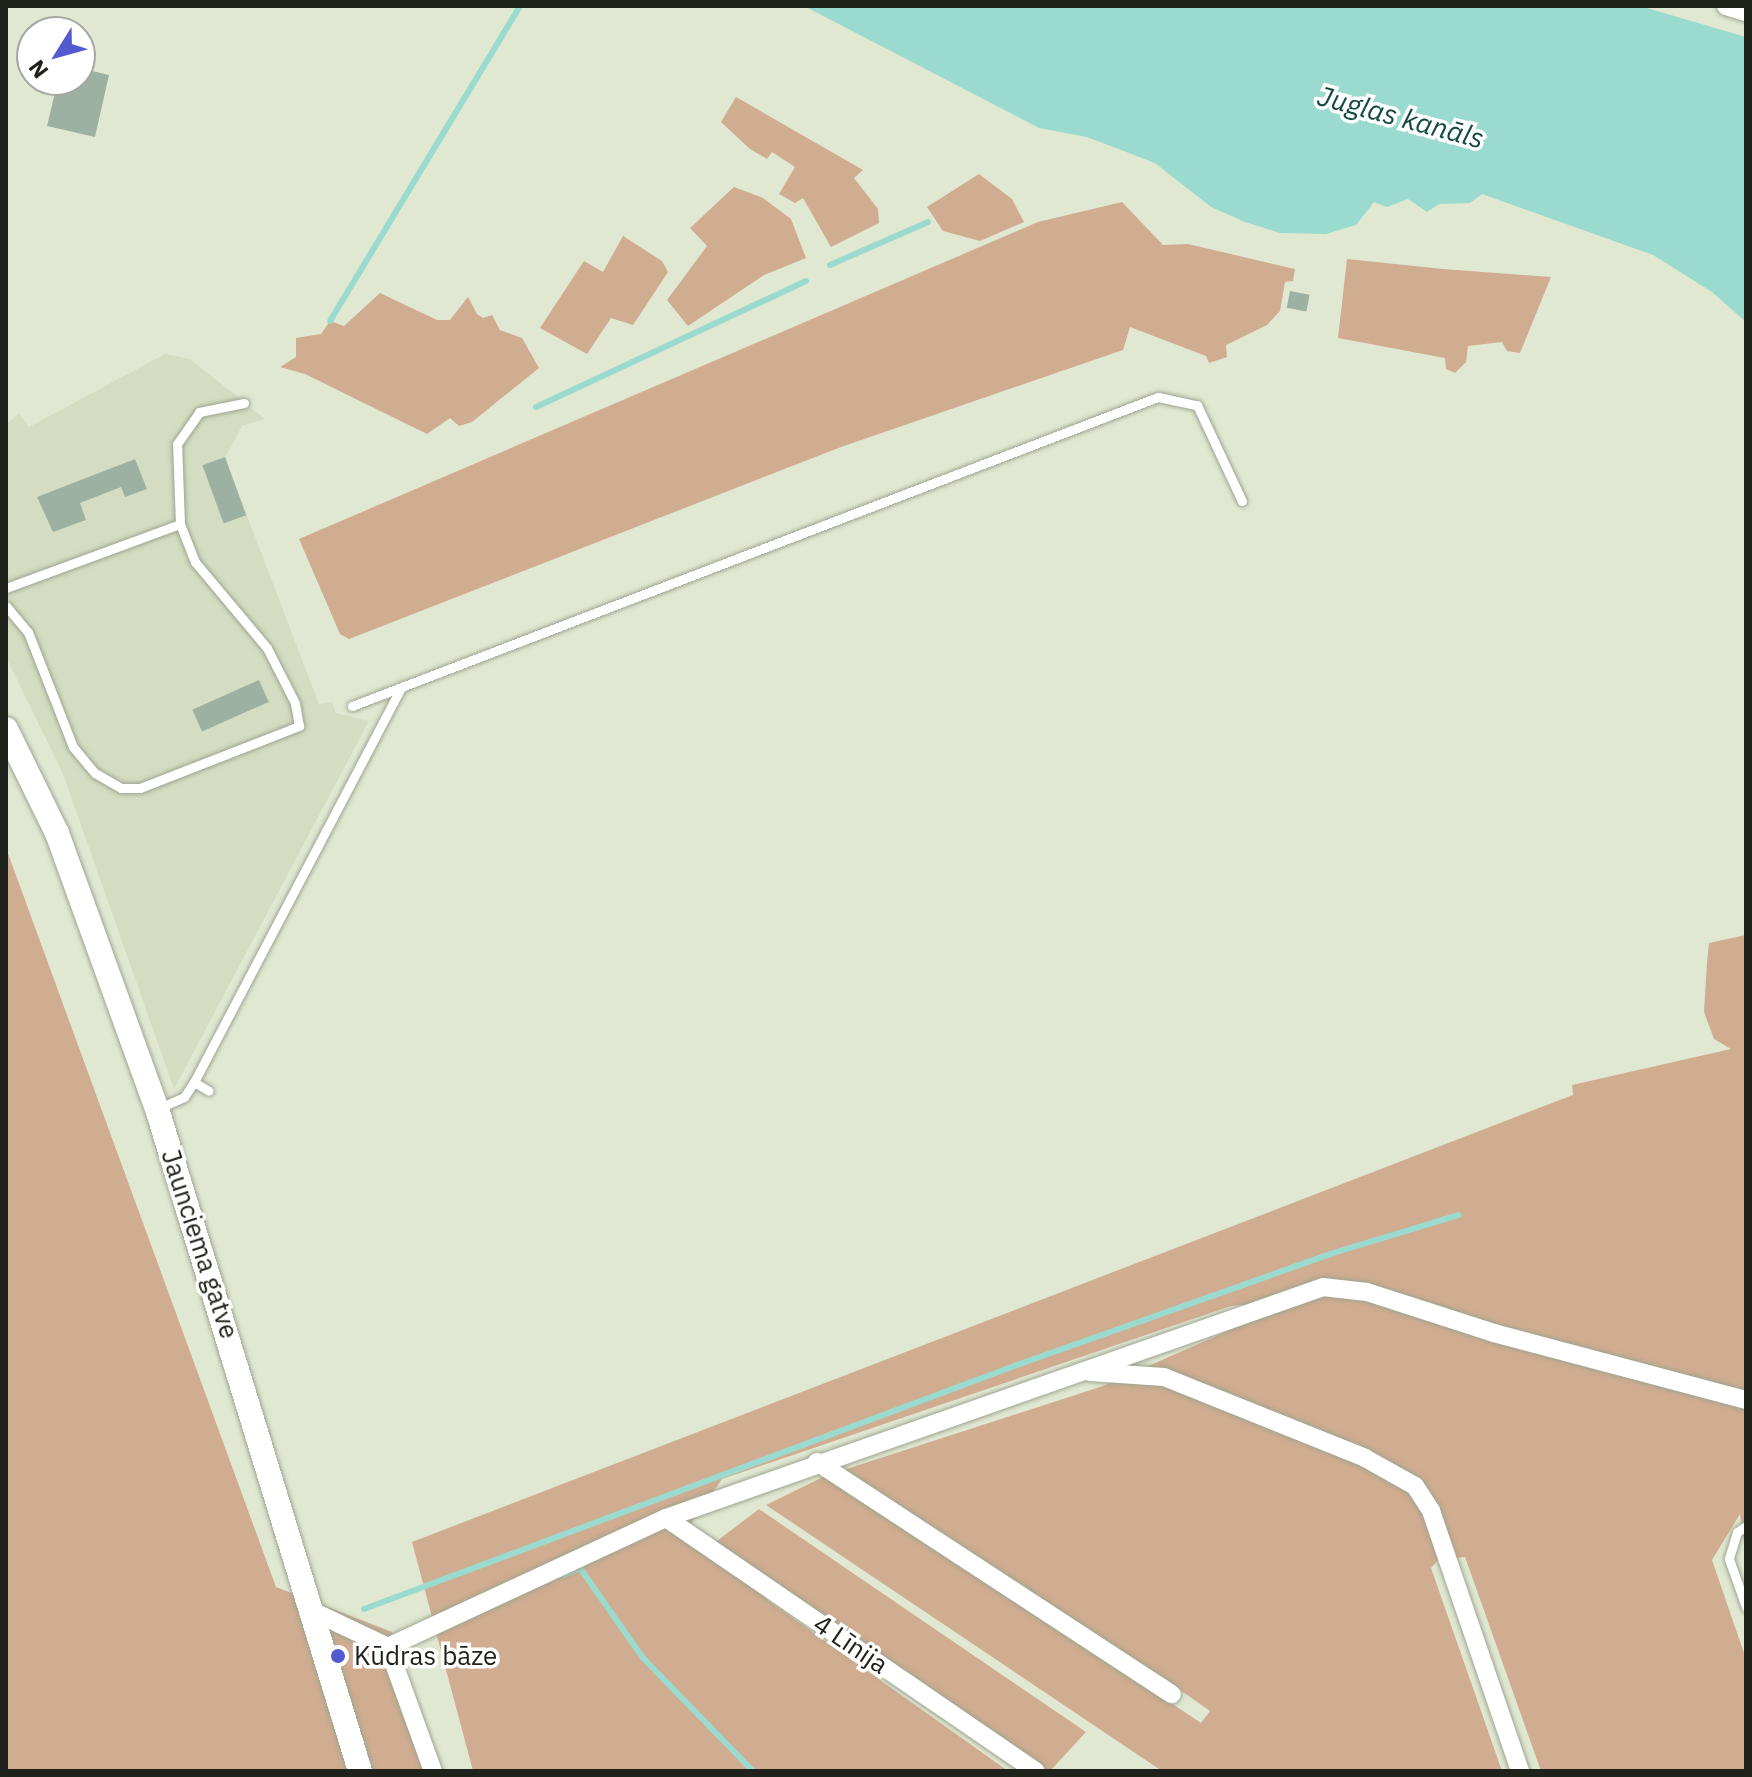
<!DOCTYPE html>
<html>
<head>
<meta charset="utf-8">
<style>
  body { margin:0 }
  #map { position:relative; width:1752px; height:1777px; overflow:hidden; background:#e1e8d2; font-family:"IBM Plex Sans",sans-serif }
  div>[style] { position:absolute }
  [style*='--x'] { left:calc(var(--x)*1px); top:calc(var(--y)*1px); width:calc(var(--w)*1px); rotate:calc(var(--a)*1deg) }
  .built>* { inset:0; background:#d4ddc1 }
  .green>* { inset:0; background:#d0ac90 }
  .water>* { inset:0; background:#9bdacf }
  .stream>* { height:6px; margin:-3px; padding:0 3px; transform-origin:3px; border-radius:3px; background:#9bdacf }
  .building>* { inset:0; background:#9db1a2; transform-origin:0 0 }
  .roads { filter:drop-shadow(0 0 2px #9ea590) drop-shadow(0 0 2px #9ea590) }
  .service>* { height:9px; margin:-4.5px; padding:0 4.5px; transform-origin:4.5px; border-radius:4.5px; background:#fff }
  .minor>* { height:18px; margin:-9px; padding:0 9px; transform-origin:9px; border-radius:9px; background:#fff }
  .secondary>* { height:24px; margin:-12px; padding:0 12px; transform-origin:12px; border-radius:12px; background:#fff }
  .dots>* { width:22px; height:22px; translate:-50% -50%; box-sizing:border-box; border:4px solid #fff; border-radius:50% }
  span { translate:-50% -50%; white-space:nowrap; text-align:center; line-height:1.15; -webkit-text-stroke:7px #fff; paint-order:stroke }
  .street-label { font-size:26px; color:#1f221a }
  .poi-label { font-size:26px; color:#1f221a }
  .left { translate:0 -50%; text-align:left }
  .water-label { font-size:28px; color:#144a43; font-style:italic }
  .frame { position:absolute; inset:0; border:8px solid #1f221a; pointer-events:none }
  .north { position:absolute; left:16px; top:16px; width:80px; height:80px; box-sizing:border-box; background:#fff; border:2px solid #a5a7a3; border-radius:50%; rotate:233deg; font-size:22px; font-weight:700; line-height:32px; text-align:center; color:#1f221a }
  .north::after { content:''; display:block; margin:auto; width:28px; height:36px; background:#535ad1; clip-path:polygon(50% 0,100% 100%,50% 72%,0 100%) }
</style>
</head>
<body>
<div id="map">
  <div class="built">
    <i style="clip-path:polygon(165px 354px,190px 359px,265px 419px,242px 426px,225px 458px,319px 704px,332px 702px,336px 713px,369px 721px,174px 1089px,63px 774px,6px 657px,6px 424px,19px 414px,29px 427px)"></i>
  </div>
  <div class="green">
    <i style="clip-path:polygon(736px 97px,863px 170px,854px 178px,878px 209px,879px 223px,831px 247px,803px 198px,795px 203px,779px 194px,795px 167px,772px 152px,767px 159px,750px 149px,721px 122px)"></i>
    <i style="clip-path:polygon(979px 174px,1012px 199px,1024px 222px,980px 241px,943px 231px,927px 207px)"></i>
    <i style="clip-path:polygon(734px 187px,763px 198px,791px 219px,806px 258px,764px 275px,688px 326px,667px 300px,707px 246px,690px 228px)"></i>
    <i style="clip-path:polygon(1122px 202px,1163px 245px,1188px 244px,1295px 269px,1293px 281px,1285px 282px,1280px 311px,1267px 325px,1226px 345px,1227px 357px,1209px 363px,1206px 356px,1130px 327px,1123px 350px,841px 447px,349px 639px,340px 634px,299px 539px,1038px 222px)"></i>
    <i style="clip-path:polygon(623px 236px,662px 261px,668px 272px,633px 325px,611px 318px,587px 354px,540px 328px,584px 261px,603px 272px)"></i>
    <i style="clip-path:polygon(1347px 259px,1443px 269px,1551px 277px,1520px 353px,1507px 351px,1502px 342px,1468px 346px,1466px 362px,1455px 373px,1446px 369px,1445px 358px,1338px 338px)"></i>
    <i style="clip-path:polygon(380px 293px,437px 320px,450px 320px,468px 297px,477px 314px,483px 318px,492px 315px,500px 330px,522px 338px,539px 368px,472px 422px,459px 426px,450px 418px,427px 434px,305px 374px,280px 367px,296px 357px,296px 338px,321px 334px,330px 321px,344px 326px)"></i>
    <i style="clip-path:polygon(6px 848px,276px 1587px,392px 1632px,431px 1771px,6px 1771px)"></i>
    <i style="clip-path:polygon(evenodd,1746px 935px,1746px 1555px,1740px 1514px,1712px 1560px,1746px 1659px,1746px 1771px,1541px 1771px,1465px 1557px,1439px 1559px,1431px 1568px,1502px 1771px,1162px 1771px,766px 1505px,825px 1476px,1103px 1386px,1298px 1300px,1231px 1306px,722px 1479px,690px 1525px,713px 1544px,759px 1509px,1086px 1732px,1050px 1771px,1038px 1771px,774px 1588px,766px 1599px,1008px 1771px,473px 1771px,412px 1542px,1573px 1095px,1572px 1085px,1731px 1049px,1714px 1039px,1704px 1012px,1707px 962px,1709px 943px,1746px 935px,1024px 1605px,1160px 1676px,1210px 1711px,1201px 1723px,1024px 1605px)"></i>
  </div>
  <div class="water">
    <i style="clip-path:polygon(804px 6px,1640px 6px,1746px 37px,1746px 322px,1712px 292px,1653px 255px,1482px 194px,1470px 203px,1439px 204px,1427px 212px,1408px 199px,1387px 207px,1374px 202px,1356px 225px,1326px 234px,1280px 233px,1245px 222px,1211px 207px,1155px 163px,1087px 137px,1039px 128px)"></i>
  </div>
  <div class="stream">
    <i style="--x:830;--y:265;--w:107;--a:-23.7"></i>
    <i style="--x:330;--y:321;--w:368;--a:-58.9"></i>
    <i style="--x:536;--y:407;--w:298;--a:-25"></i>
    <i style="--x:563;--y:1575;--w:18;--a:-22"></i>
    <i style="--x:580;--y:1568;--w:110;--a:55"></i>
    <i style="--x:643;--y:1658;--w:158;--a:45.8"></i>
    <i style="--x:364;--y:1609;--w:697;--a:-20.49"></i>
    <i style="--x:1017;--y:1365;--w:332;--a:-19.5"></i>
    <i style="--x:1330;--y:1254;--w:134;--a:-16.9"></i>
  </div>
  <div class="building">
    <i style="clip-path:polygon(80px 68px,109px 75px,95px 137px,47px 126px,58px 80px,80px 80px)"></i>
    <i style="left:1290px;top:291px;width:20px;height:17px;rotate:11deg"></i>
    <i style="left:225px;top:457px;width:62px;height:24px;rotate:70deg"></i>
    <i style="clip-path:polygon(135px 459px,147px 489px,125px 497px,121px 487px,80px 503px,86px 520px,53px 532px,37px 497px)"></i>
    <i style="left:259px;top:680px;width:24px;height:73px;rotate:66deg"></i>
  </div>
  <div class="roads">
    <div class="service">
      <i style="--x:6;--y:588;--w:185;--a:-20.2"></i>
      <i style="--x:6;--y:606;--w:34;--a:50"></i>
      <i style="--x:28;--y:632;--w:123;--a:68.6"></i>
      <i style="--x:73;--y:747;--w:34;--a:50"></i>
      <i style="--x:95;--y:773;--w:30;--a:30"></i>
      <i style="--x:121;--y:788;--w:19;--a:0"></i>
      <i style="--x:140;--y:788;--w:171;--a:-21.3"></i>
      <i style="--x:299;--y:726;--w:23;--a:-100"></i>
      <i style="--x:295;--y:703;--w:62;--a:-117"></i>
      <i style="--x:267;--y:648;--w:112;--a:-129.9"></i>
      <i style="--x:195;--y:562;--w:41;--a:-111.5"></i>
      <i style="--x:180;--y:524;--w:80;--a:-92.1"></i>
      <i style="--x:177;--y:444;--w:39;--a:-55"></i>
      <i style="--x:199;--y:412;--w:46;--a:-11.3"></i>
      <i style="--x:352;--y:706;--w:863;--a:-20.98"></i>
      <i style="--x:1158;--y:397;--w:40;--a:12"></i>
      <i style="--x:1197;--y:405;--w:106;--a:64.9"></i>
      <i style="--x:194;--y:1082;--w:17;--a:31"></i>
      <i style="--x:157;--y:1109;--w:30;--a:-24"></i>
      <i style="--x:184;--y:1097;--w:18;--a:-56"></i>
      <i style="--x:194;--y:1082;--w:445;--a:-62.3"></i>
      <i style="--x:1746;--y:1526;--w:11;--a:146"></i>
      <i style="--x:1737;--y:1532;--w:28;--a:107"></i>
      <i style="--x:1729;--y:1559;--w:51;--a:70.5"></i>
    </div>
    <div class="minor">
      <i style="--x:1726;--y:6;--w:21;--a:17"></i>
      <i style="--x:1090;--y:1372;--w:74;--a:3.9"></i>
      <i style="--x:1164;--y:1377;--w:217;--a:21.9"></i>
      <i style="--x:1365;--y:1458;--w:57;--a:29.2"></i>
      <i style="--x:1415;--y:1486;--w:30;--a:57"></i>
      <i style="--x:1431;--y:1511;--w:275;--a:71.1"></i>
      <i style="--x:817;--y:1462;--w:424;--a:33.2"></i>
      <i style="--x:666;--y:1518;--w:448;--a:34.4"></i>
      <i style="--x:312;--y:1611;--w:84;--a:25.3"></i>
      <i style="--x:388;--y:1647;--w:306;--a:-24.9"></i>
      <i style="--x:666;--y:1518;--w:696;--a:-19.37"></i>
      <i style="--x:1323;--y:1287;--w:44;--a:6.5"></i>
      <i style="--x:1367;--y:1292;--w:133;--a:17.9"></i>
      <i style="--x:1494;--y:1333;--w:261;--a:14.9"></i>
      <i style="--x:388;--y:1647;--w:132;--a:70.1"></i>
    </div>
    <div class="secondary">
      <i style="--x:6;--y:729;--w:116;--a:63.9"></i>
      <i style="--x:57;--y:833;--w:294;--a:70.1"></i>
      <i style="--x:157;--y:1109;--w:692;--a:72.95"></i>
    </div>
  </div>
  <div class="dots">
    <i style="left:338px;top:1656px;background:#535ad1"></i>
  </div>
  <div class="street-label">
    <span style="left:200px;top:1244px;rotate:72deg">Jaunciema gatve</span>
    <span style="left:851px;top:1644px;rotate:34deg">4 Līnija</span>
  </div>
  <div class="poi-label">
    <span class="left" style="left:354px;top:1656px">Kūdras bāze</span>
  </div>
  <div class="water-label">
    <span style="left:1401px;top:117px;rotate:15deg">Juglas kanāls</span>
  </div>
  <div class="frame"></div>
  <div class="north">N</div>
</div>
</body>
</html>
